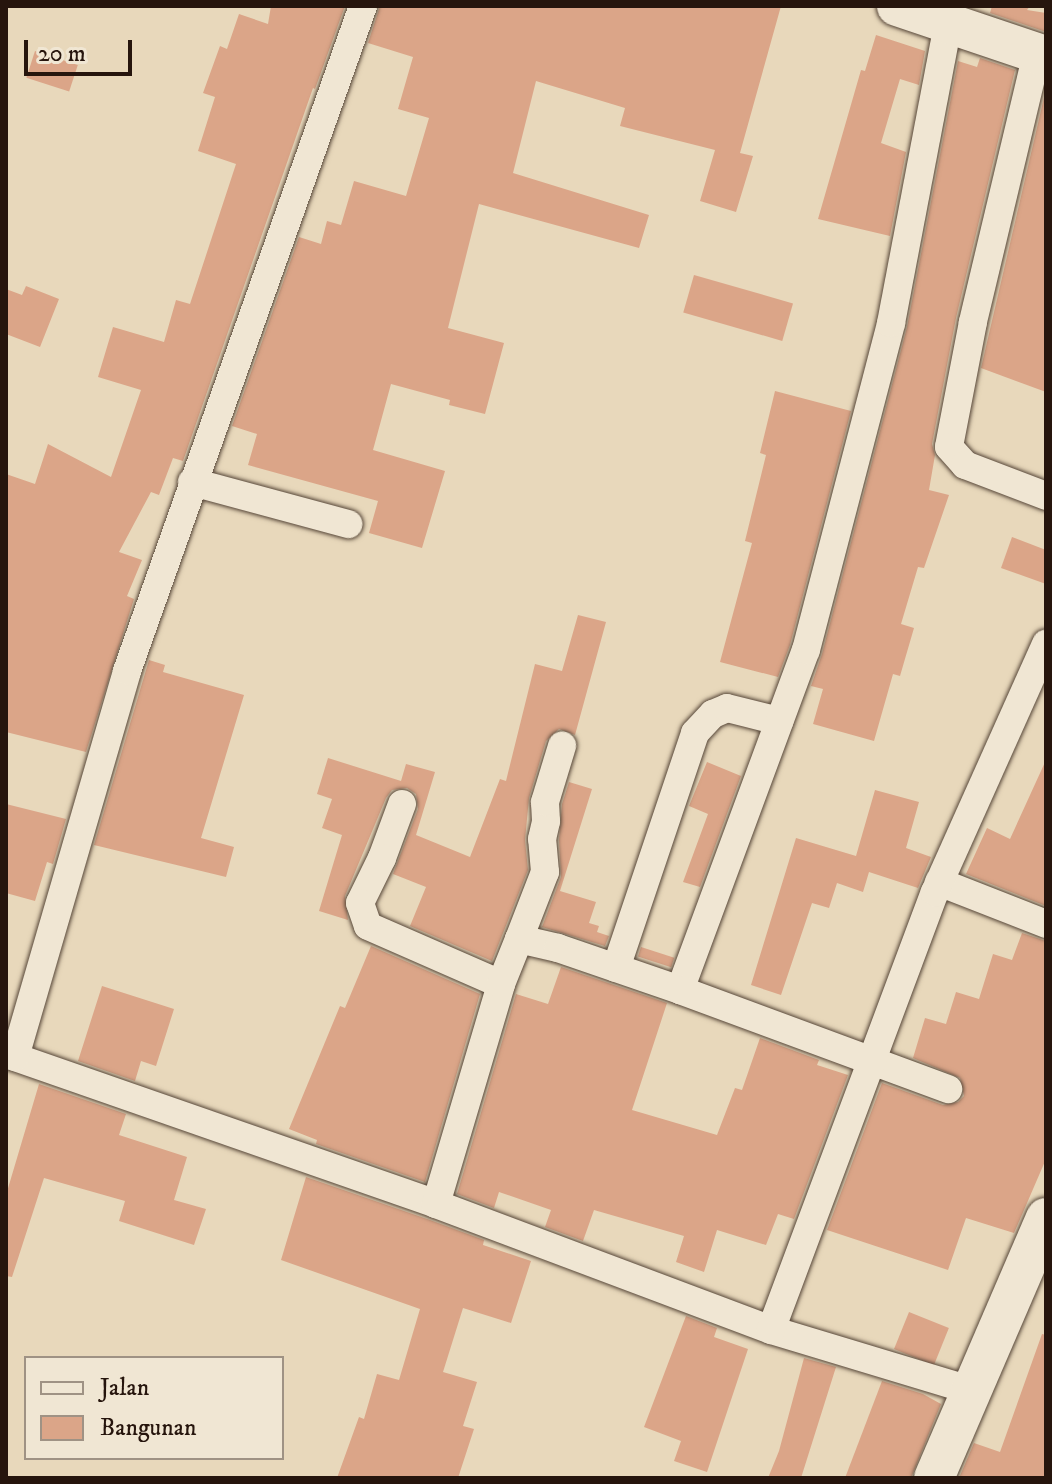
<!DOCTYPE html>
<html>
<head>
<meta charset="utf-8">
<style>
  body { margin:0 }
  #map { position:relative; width:1052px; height:1484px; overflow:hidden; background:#e8d8bb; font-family:"IM FELL DW Pica",serif }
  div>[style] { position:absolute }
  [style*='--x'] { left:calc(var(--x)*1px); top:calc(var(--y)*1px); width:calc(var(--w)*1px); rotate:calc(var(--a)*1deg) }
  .building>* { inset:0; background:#dba588; transform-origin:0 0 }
  .roads { filter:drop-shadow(0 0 2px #564638) drop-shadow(0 0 2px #564638) }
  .street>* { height:28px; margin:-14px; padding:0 14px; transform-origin:14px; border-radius:14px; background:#f0e6d3 }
  .secondary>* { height:40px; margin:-20px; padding:0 20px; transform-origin:20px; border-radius:20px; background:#f0e6d3 }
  span { translate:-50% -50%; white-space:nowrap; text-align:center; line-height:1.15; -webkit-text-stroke:8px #f0e6d3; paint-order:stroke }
  .frame { position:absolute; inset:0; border:8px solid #26150d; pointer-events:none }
  .legend { position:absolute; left:24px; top:1356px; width:260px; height:104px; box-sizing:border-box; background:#f0e6d3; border:2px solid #9f9284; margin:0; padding:10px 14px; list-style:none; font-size:24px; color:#26150d }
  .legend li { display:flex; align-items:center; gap:16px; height:40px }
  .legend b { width:40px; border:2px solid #9f9284 }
  .scale { position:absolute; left:24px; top:40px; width:108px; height:36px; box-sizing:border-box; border:4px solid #26150d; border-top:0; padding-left:10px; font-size:24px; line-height:28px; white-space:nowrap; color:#26150d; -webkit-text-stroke:6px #f0e6d3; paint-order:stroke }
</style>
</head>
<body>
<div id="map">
  <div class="building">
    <i style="clip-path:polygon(271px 6px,345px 6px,315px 89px,313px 88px,183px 461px,173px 458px,159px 495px,151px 492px,119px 552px,142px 560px,127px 596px,134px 599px,86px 752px,6px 732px,6px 474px,35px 484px,48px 444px,111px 477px,141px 390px,98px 377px,113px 327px,164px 342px,176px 300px,190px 304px,236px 164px,198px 151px,215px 97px,203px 93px,220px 46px,227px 49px,239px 14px,268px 24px)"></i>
    <i style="clip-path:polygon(380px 6px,781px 6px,740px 153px,753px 156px,736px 212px,700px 201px,715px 150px,620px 126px,625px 108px,536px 81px,513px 173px,649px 215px,639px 248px,479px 204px,448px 328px,504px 343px,485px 414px,449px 405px,450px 400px,391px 384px,373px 450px,445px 471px,422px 548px,369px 533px,378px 501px,248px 465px,257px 434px,232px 426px,299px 237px,321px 244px,327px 221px,341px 225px,354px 181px,406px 196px,429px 118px,398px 109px,413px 57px,368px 43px)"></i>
    <i style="clip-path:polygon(992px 6px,1030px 6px,1027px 10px,1046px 13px,1046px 32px,990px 13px)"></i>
    <i style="clip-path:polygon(876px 35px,925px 51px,919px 85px,900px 79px,881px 143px,906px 152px,890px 236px,818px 219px,861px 70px,865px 71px)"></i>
    <i style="left:35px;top:51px;width:45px;height:28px;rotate:18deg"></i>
    <i style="clip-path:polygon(980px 58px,1015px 70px,956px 318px,932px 444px,935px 455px,929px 490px,949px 495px,924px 568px,918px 567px,901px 624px,914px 628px,900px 676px,893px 674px,874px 741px,813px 724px,823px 689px,811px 686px,822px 654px,907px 327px,958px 61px,977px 67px)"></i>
    <i style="clip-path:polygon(1046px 89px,1046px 392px,981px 368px)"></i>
    <i style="left:694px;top:275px;width:103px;height:39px;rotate:16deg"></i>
    <i style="clip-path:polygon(26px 286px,59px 299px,40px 347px,6px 334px,6px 289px,22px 295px)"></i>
    <i style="clip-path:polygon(775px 391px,851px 411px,790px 645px,778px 677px,720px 662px,752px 543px,745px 541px,766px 455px,760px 453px)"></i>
    <i style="clip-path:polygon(1012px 537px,1046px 550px,1046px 584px,1001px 568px)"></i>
    <i style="clip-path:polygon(578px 615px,606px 622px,575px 735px,559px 729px,546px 741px,529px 798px,525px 840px,528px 870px,492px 961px,410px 926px,426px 887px,393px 874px,418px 809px,416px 794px,407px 788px,392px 790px,386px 798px,345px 896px,348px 920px,319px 911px,342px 835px,322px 828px,332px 799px,317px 794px,328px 758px,401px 781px,406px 764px,435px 772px,416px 835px,470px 857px,500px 779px,506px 781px,535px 664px,562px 671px)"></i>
    <i style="clip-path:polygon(149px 660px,165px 665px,163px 672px,244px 695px,201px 838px,234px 847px,226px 877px,94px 845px)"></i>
    <i style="clip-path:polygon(1046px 760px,1046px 906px,966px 874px,987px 828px,1010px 839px)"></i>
    <i style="clip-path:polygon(707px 762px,741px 776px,700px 887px,683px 882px,708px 814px,689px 806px)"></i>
    <i style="clip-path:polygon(569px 782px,592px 789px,560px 891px,596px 902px,589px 923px,599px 926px,597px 932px,609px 936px,605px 946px,542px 927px,561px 877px,559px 840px,562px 804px)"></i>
    <i style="clip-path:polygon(875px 790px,919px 802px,906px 848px,931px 857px,918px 888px,869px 872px,863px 892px,837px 883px,829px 908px,812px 903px,781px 995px,751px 985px,796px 838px,856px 856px)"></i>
    <i style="clip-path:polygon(6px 804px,66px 819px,53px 864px,47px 862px,35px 901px,6px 893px)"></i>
    <i style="clip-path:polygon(1022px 933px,1046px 941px,1046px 1159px,1014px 1233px,966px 1218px,948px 1270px,827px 1230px,882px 1083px,943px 1105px,958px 1102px,964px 1096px,960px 1078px,913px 1058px,925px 1018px,946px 1024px,956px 992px,979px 999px,993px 954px,1012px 960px)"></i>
    <i style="clip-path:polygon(371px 946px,480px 994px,425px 1182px,316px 1144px,317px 1140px,289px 1129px,340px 1006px,345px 1008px)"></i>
    <i style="left:641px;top:947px;width:35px;height:10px;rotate:18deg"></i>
    <i style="clip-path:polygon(561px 967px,667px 1003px,632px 1110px,717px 1135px,735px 1088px,742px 1090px,760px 1038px,819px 1060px,817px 1065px,848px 1075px,794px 1219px,778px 1214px,766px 1245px,717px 1230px,704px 1272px,676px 1262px,684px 1236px,594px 1210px,583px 1241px,545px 1227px,551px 1210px,499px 1192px,494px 1208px,457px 1194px,516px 994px,548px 1004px)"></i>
    <i style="clip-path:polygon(102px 986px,174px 1009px,156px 1066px,141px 1061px,135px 1081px,78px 1061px)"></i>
    <i style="clip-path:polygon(39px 1084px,126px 1114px,119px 1135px,187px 1157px,174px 1200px,206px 1209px,194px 1245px,119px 1221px,125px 1201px,44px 1178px,12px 1277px,6px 1276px,6px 1195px)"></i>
    <i style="clip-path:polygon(306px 1177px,430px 1220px,484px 1240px,483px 1245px,531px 1261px,511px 1323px,463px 1308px,443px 1372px,477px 1382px,463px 1426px,474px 1429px,458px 1478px,337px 1478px,359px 1417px,364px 1419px,377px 1374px,399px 1380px,420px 1309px,281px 1260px)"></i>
    <i style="left:909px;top:1312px;width:43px;height:40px;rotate:22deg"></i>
    <i style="clip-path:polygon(686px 1316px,717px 1328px,714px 1337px,748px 1349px,707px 1472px,674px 1461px,681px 1441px,644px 1427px)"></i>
    <i style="clip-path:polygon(1042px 1334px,1046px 1335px,1046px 1478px,959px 1478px,974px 1443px,1000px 1452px)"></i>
    <i style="clip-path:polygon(804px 1358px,836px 1367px,801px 1478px,768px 1478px,779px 1451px)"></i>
    <i style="clip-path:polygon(882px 1381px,923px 1394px,941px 1404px,911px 1478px,845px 1478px)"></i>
  </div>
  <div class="roads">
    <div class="street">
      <i style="--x:1037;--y:53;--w:277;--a:103.4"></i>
      <i style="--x:973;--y:322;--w:127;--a:100.9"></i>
      <i style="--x:949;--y:447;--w:24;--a:48"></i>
      <i style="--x:965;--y:465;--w:87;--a:20.9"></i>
      <i style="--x:192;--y:482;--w:162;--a:15.1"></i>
      <i style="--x:402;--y:804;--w:58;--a:110.3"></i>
      <i style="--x:382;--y:858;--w:50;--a:116.1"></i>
      <i style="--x:360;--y:903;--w:24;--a:71"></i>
      <i style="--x:368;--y:926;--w:145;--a:23.6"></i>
      <i style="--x:939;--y:882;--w:115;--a:21.4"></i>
      <i style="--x:519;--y:939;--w:72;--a:-68.8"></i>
      <i style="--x:545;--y:872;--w:33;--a:-95"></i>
      <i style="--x:542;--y:839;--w:18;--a:-77"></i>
      <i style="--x:546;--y:821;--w:19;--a:-93"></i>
      <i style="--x:545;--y:802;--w:59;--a:-73.1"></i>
      <i style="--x:616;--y:968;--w:248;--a:-71.4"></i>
      <i style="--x:695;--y:733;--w:26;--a:-47"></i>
      <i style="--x:713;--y:714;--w:15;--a:-23"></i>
      <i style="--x:727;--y:708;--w:54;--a:14"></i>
      <i style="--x:680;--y:990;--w:363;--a:-69.7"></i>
      <i style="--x:806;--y:650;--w:338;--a:-75.4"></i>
      <i style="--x:891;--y:323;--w:305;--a:-79.2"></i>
      <i style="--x:6;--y:1054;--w:455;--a:19.2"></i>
      <i style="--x:436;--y:1204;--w:358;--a:20.6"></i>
      <i style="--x:771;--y:1330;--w:208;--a:16.8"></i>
      <i style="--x:15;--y:1057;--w:402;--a:-73.8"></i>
      <i style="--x:127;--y:671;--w:706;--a:-70.46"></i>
      <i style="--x:436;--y:1204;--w:229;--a:-73.5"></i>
      <i style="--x:501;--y:984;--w:48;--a:-68.2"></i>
      <i style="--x:519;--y:939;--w:40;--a:13"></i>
      <i style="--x:558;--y:948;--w:129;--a:19"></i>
      <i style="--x:680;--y:990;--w:286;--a:20.3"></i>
      <i style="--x:771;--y:1330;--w:468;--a:-69.5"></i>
      <i style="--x:935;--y:892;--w:272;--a:-65.9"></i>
    </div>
    <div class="secondary">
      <i style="--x:897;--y:6;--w:157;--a:18.6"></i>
      <i style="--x:934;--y:1478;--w:283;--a:-66.7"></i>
    </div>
  </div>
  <div class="frame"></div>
  <ul class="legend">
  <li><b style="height:10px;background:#f0e6d3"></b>Jalan</li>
  <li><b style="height:22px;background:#dba588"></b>Bangunan</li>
  </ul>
  <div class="scale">20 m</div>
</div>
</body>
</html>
